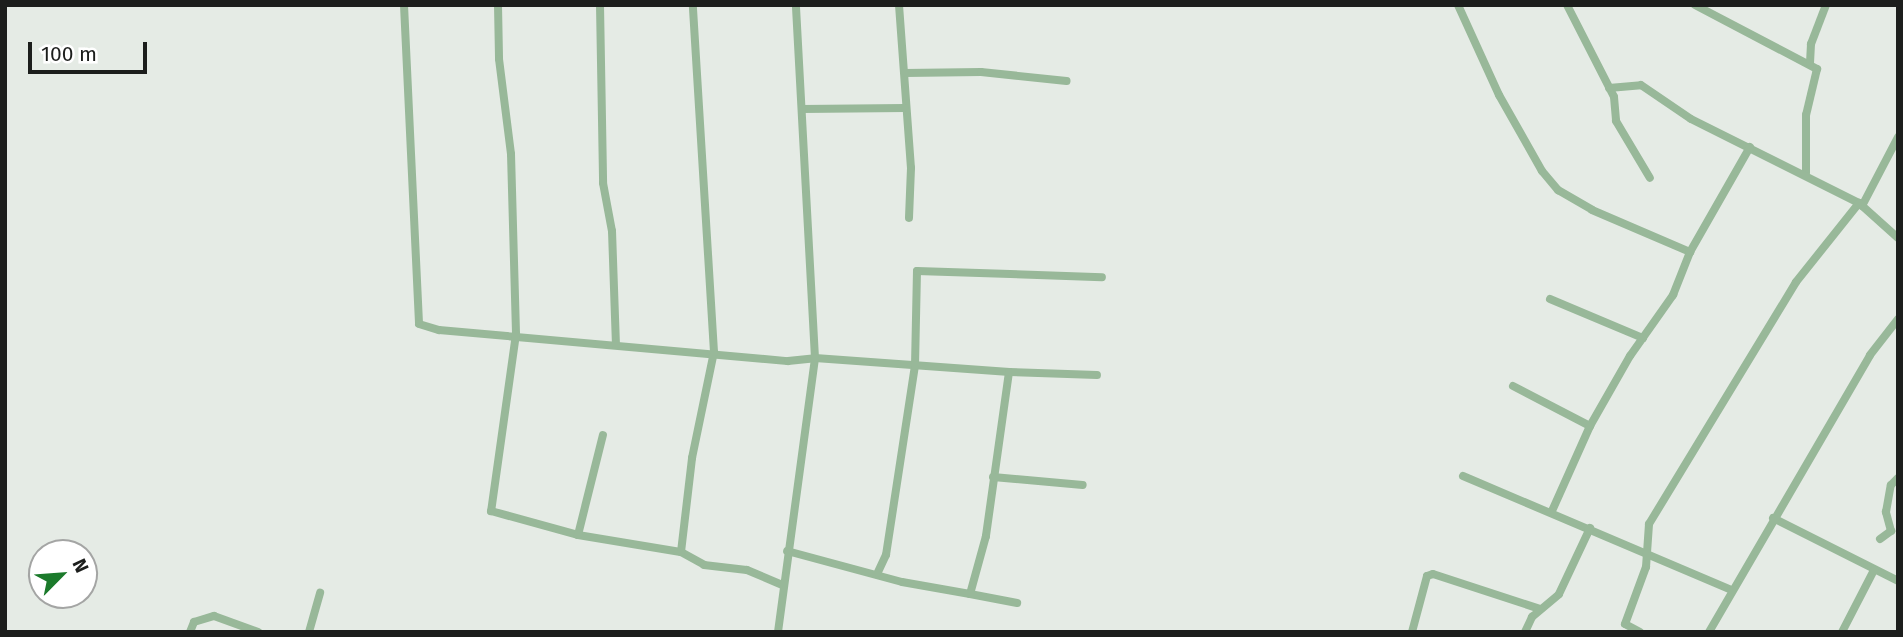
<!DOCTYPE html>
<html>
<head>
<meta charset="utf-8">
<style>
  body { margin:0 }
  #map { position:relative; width:1903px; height:637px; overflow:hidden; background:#e5ebe5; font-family:"Fira Sans",sans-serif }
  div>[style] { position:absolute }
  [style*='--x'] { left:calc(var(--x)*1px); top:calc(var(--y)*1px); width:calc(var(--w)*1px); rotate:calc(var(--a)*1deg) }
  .minor>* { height:8px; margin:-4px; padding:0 4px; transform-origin:4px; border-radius:4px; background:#98b899 }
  span { translate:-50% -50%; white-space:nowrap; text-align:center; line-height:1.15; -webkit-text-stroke:7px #fff; paint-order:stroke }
  .frame { position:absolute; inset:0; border:7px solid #1c1e1c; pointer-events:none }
  .north { position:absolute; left:28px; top:539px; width:70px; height:70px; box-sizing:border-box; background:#fff; border:2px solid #a4a5a4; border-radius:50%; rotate:65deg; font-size:19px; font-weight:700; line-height:28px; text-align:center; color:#1c1e1c }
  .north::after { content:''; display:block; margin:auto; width:24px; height:32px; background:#1b7a2b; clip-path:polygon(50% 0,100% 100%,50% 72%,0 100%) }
  .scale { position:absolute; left:28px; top:42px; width:119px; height:32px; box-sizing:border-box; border:4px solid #1c1e1c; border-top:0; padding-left:9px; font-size:21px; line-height:24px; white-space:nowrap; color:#1c1e1c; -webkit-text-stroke:5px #fff; paint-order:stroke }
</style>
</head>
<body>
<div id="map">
  <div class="minor">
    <i style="--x:404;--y:5;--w:319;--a:87.3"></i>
    <i style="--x:419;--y:324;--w:21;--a:17"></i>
    <i style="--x:439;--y:330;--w:350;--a:5.1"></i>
    <i style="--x:788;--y:361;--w:27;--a:-6"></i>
    <i style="--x:815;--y:358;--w:195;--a:4.1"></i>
    <i style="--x:1009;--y:372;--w:166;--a:98"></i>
    <i style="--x:986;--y:536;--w:60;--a:105.4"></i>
    <i style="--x:970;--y:594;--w:69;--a:-170"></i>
    <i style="--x:902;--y:582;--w:119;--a:-164.9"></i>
    <i style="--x:498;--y:5;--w:54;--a:88.9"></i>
    <i style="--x:499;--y:59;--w:96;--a:82.8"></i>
    <i style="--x:511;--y:154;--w:180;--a:88.4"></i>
    <i style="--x:516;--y:334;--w:179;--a:98"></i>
    <i style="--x:491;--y:511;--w:90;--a:15.4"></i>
    <i style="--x:578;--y:535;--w:104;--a:9.4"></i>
    <i style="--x:681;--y:552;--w:26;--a:29"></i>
    <i style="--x:704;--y:565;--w:43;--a:6.6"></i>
    <i style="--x:747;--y:570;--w:39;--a:23"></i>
    <i style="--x:600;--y:5;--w:178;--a:89"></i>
    <i style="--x:603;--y:183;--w:49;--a:79.4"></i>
    <i style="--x:612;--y:231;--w:114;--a:88"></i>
    <i style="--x:899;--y:5;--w:163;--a:85.8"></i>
    <i style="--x:911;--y:168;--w:50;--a:92.3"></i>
    <i style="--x:1458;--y:5;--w:99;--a:65.5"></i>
    <i style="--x:1499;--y:95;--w:87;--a:60.5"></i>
    <i style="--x:1542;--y:171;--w:25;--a:50"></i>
    <i style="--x:1558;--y:190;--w:39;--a:30"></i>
    <i style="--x:1592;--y:210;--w:107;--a:23.2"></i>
    <i style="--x:1567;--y:5;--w:103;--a:62.9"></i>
    <i style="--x:1614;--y:97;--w:24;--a:85"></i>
    <i style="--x:1616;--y:121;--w:66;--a:59.2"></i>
    <i style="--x:1695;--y:5;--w:138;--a:27.7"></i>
    <i style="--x:1817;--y:69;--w:47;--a:103.4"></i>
    <i style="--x:1806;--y:115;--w:58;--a:90"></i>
    <i style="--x:1810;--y:63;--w:19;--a:-87"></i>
    <i style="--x:1811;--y:44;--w:42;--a:-69"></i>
    <i style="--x:905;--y:73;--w:76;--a:-0.8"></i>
    <i style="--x:981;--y:72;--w:86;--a:6"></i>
    <i style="--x:1609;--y:88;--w:32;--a:-5"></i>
    <i style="--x:1641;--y:85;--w:60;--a:34.2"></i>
    <i style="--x:1691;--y:119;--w:188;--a:26.6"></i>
    <i style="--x:1859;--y:203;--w:52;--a:41.9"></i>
    <i style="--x:802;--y:109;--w:103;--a:-0.6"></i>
    <i style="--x:1862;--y:206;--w:78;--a:-62.4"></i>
    <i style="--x:1550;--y:299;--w:101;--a:22.8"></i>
    <i style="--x:1009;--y:372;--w:88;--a:2"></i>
    <i style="--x:1513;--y:386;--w:87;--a:27.5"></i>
    <i style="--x:1590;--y:426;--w:93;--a:114.1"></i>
    <i style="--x:1590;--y:426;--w:81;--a:-60.3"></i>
    <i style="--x:1630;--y:356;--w:75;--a:-54.8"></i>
    <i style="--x:1673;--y:295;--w:46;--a:-68.4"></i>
    <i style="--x:1690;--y:252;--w:121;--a:-60.3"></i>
    <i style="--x:1463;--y:476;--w:292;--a:23"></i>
    <i style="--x:993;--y:477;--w:90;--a:5.1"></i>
    <i style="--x:1773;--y:518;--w:140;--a:26.7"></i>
    <i style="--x:578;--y:535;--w:103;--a:-76"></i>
    <i style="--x:1880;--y:539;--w:14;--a:-36"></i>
    <i style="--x:1891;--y:531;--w:20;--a:-105"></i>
    <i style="--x:1886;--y:512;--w:27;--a:-80"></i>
    <i style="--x:1891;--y:485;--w:10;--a:-45"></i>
    <i style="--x:681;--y:552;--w:95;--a:-83.3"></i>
    <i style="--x:692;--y:458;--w:108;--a:-78.3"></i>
    <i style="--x:714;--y:352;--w:348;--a:-93.5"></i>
    <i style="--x:878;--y:572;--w:19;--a:-65"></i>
    <i style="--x:886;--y:555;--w:191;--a:-81.3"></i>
    <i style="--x:915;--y:366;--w:95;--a:-88.8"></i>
    <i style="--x:917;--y:271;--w:185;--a:1.9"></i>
    <i style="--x:970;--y:594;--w:48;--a:10.8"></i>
    <i style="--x:190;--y:632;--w:11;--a:-68"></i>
    <i style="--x:194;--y:622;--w:21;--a:-17"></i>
    <i style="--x:214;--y:616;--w:47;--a:20"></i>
    <i style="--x:309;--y:632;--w:41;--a:-74.2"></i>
    <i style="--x:778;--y:632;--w:276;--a:-82.3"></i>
    <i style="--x:815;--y:358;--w:354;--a:-93.1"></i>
    <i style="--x:1412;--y:632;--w:58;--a:-75"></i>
    <i style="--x:1427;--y:576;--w:6;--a:-18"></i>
    <i style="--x:1433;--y:574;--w:113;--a:18.1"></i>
    <i style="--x:1525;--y:632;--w:17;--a:-65"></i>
    <i style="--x:1532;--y:617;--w:35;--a:-40"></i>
    <i style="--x:1559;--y:594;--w:73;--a:-64.8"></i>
    <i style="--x:1640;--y:632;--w:17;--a:-152"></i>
    <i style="--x:1625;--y:624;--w:61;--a:-69.8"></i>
    <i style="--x:1646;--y:567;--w:43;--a:-86"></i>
    <i style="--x:1649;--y:524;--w:283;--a:-58.7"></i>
    <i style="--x:1796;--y:282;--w:101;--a:-51.4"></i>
    <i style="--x:1709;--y:632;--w:320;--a:-59.8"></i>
    <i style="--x:1870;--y:355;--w:46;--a:-52.1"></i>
    <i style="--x:1842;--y:632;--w:70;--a:-62.7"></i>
  </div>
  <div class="frame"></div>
  <div class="north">N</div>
  <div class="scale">100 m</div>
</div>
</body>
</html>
